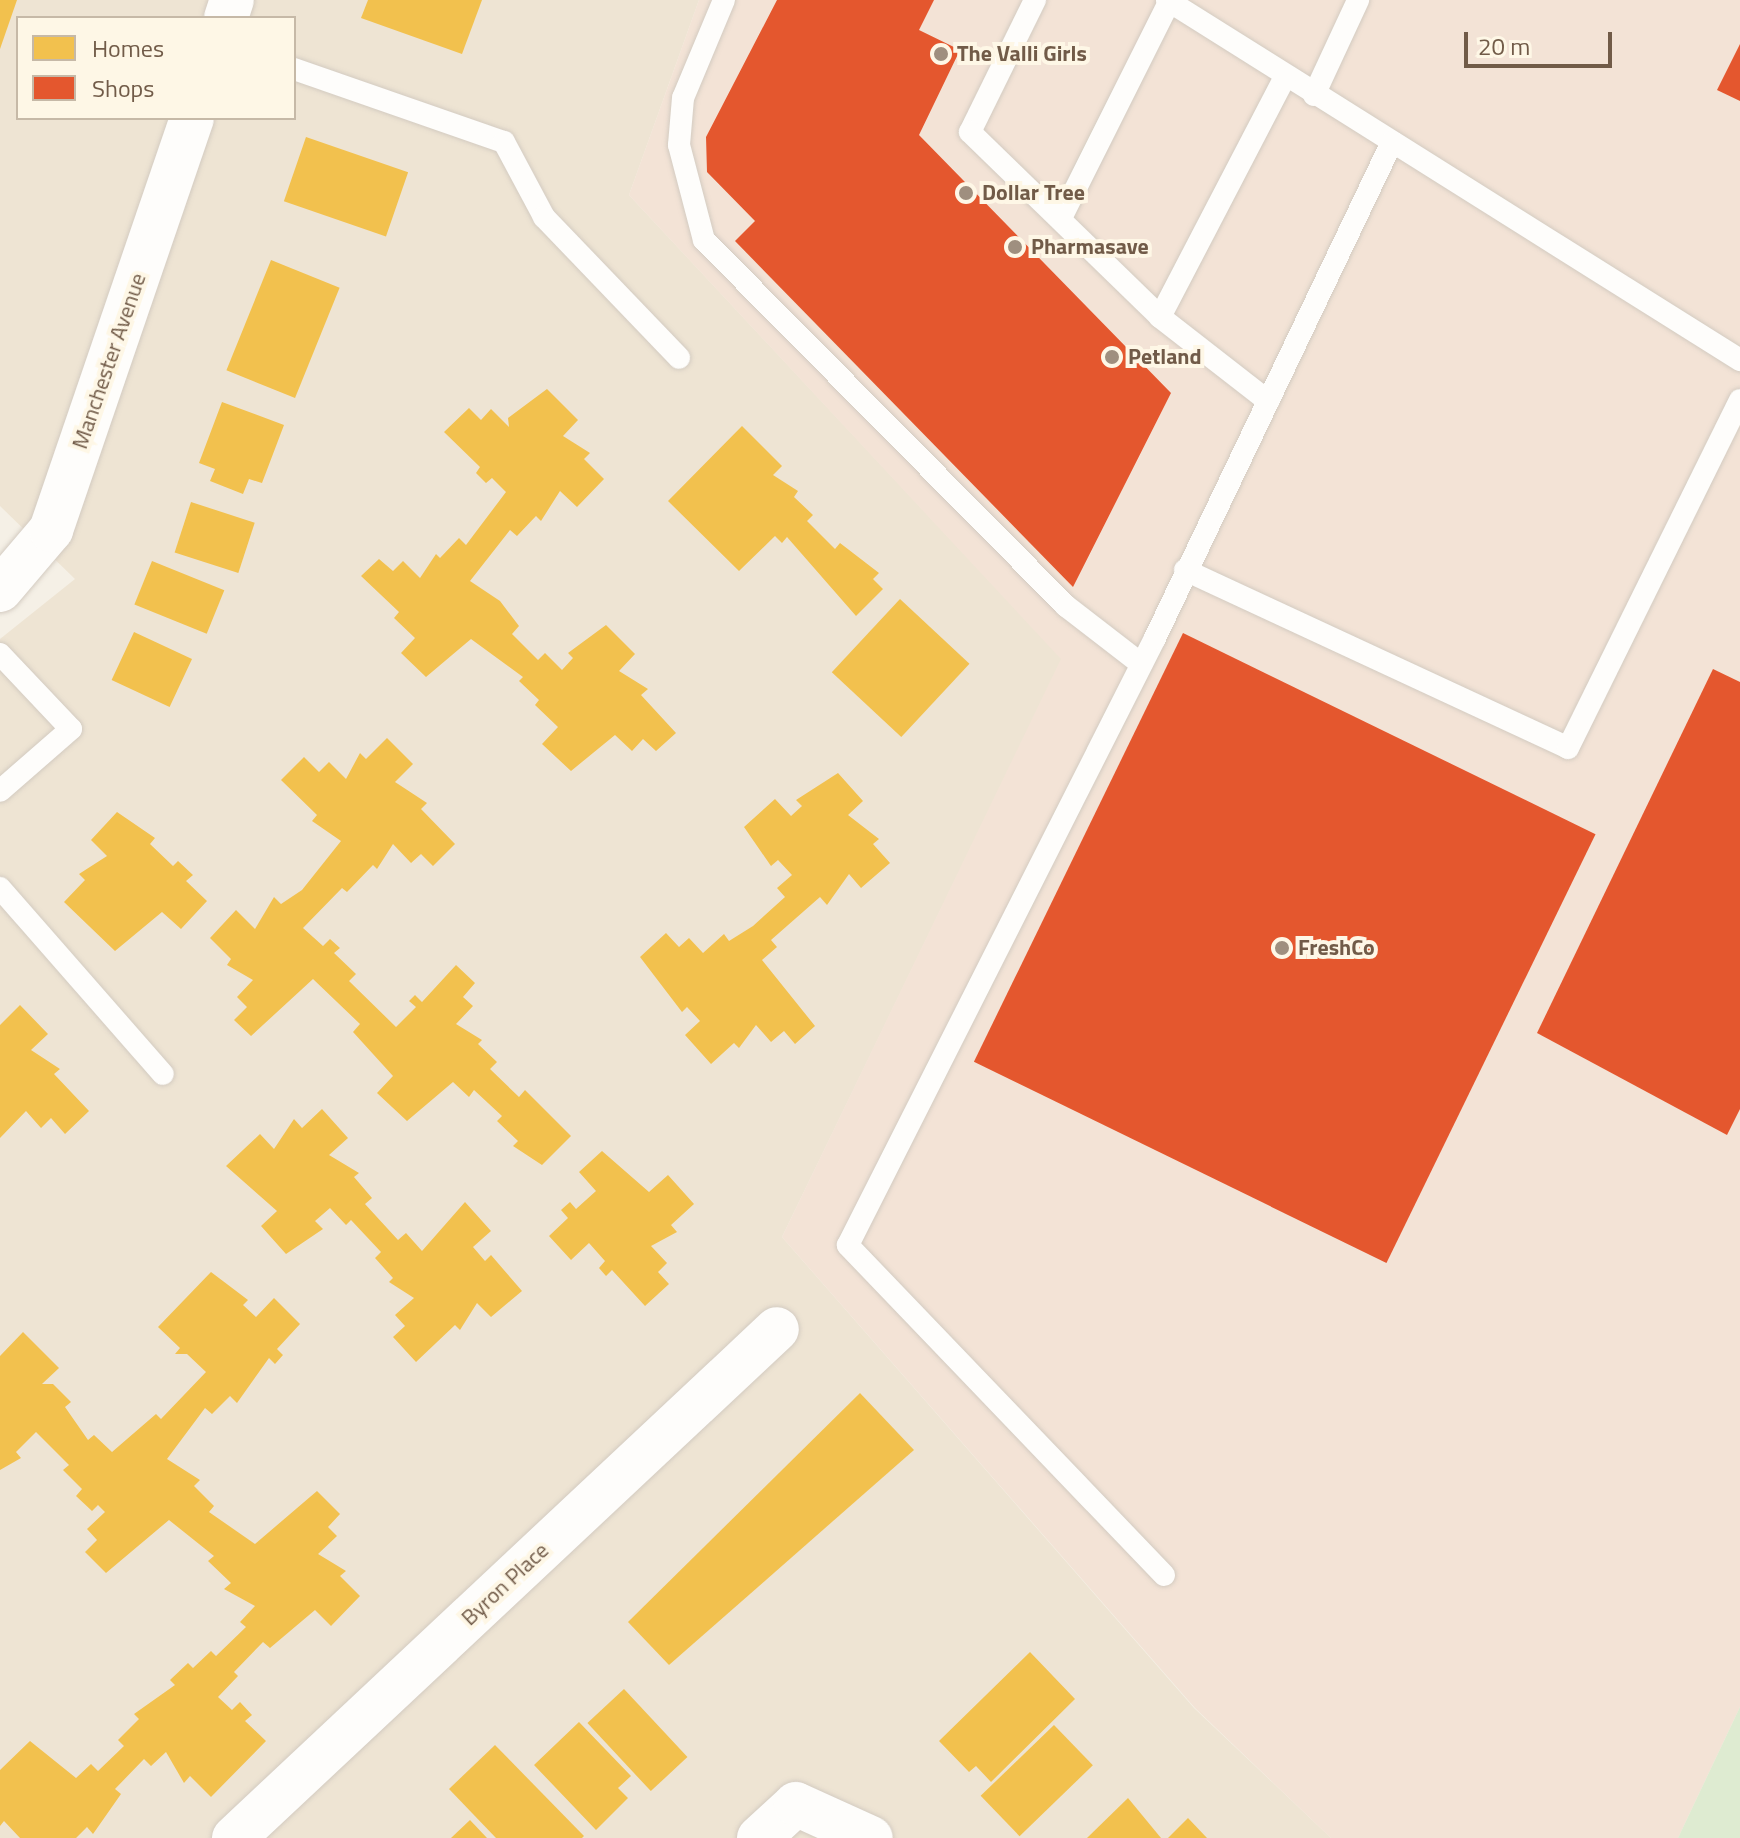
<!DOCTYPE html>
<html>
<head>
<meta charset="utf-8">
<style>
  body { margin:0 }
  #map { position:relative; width:1740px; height:1838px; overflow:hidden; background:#f5f0e6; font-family:"Titillium Web",sans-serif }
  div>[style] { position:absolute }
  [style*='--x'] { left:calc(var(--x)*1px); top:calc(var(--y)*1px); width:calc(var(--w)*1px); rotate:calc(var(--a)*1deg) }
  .residential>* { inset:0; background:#eee4d3 }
  .commercial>* { inset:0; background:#f3e3d6 }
  .green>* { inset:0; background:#deebd1 }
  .homes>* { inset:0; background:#f2c14e; transform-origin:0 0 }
  .shops>* { inset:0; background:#e4572e; transform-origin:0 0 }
  .roads { filter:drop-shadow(0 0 2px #d3cbc1) drop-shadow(0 0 2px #d3cbc1) }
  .lane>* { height:22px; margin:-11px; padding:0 11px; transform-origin:11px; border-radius:11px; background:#fefdfb }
  .street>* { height:44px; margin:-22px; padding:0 22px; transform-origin:22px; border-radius:22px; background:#fefdfb }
  .dots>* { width:22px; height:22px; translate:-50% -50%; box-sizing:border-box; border:4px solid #fef7e6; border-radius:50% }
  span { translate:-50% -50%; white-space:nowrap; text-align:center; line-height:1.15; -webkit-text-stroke:8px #fef7e6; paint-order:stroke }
  .poi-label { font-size:22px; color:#715b48; font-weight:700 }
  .left { translate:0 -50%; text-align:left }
  .street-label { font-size:22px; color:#715b48 }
  .legend { position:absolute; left:16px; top:16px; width:280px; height:104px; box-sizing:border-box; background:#fef7e6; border:2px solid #c6b9a7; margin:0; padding:10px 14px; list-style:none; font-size:24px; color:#715b48 }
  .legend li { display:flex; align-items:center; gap:16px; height:40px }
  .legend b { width:40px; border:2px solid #c6b9a7 }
  .scale { position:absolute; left:1464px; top:32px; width:148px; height:36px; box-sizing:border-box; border:4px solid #715b48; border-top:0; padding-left:10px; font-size:24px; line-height:28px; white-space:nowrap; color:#715b48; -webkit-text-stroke:6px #fef7e6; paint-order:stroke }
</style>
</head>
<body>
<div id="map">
  <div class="residential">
    <i style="clip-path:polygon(evenodd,0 0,699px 0,629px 195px,1062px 659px,782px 1237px,1194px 1708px,1331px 1838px,0 1838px,0 639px,75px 579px,0 506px,0 0,18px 18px,294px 18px,294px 118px,18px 118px,18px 18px)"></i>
  </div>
  <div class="commercial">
    <i style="clip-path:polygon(699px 0,1740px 0,1740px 1707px,1678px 1838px,1331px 1838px,1195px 1708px,782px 1237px,1061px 659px,629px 195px)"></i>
  </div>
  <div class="green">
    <i style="clip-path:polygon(1740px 1707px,1740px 1838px,1678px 1838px)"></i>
  </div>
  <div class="homes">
    <i style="clip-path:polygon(0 0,17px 0,0 49px)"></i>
    <i style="clip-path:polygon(368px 0,482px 0,462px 54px,361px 18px)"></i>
    <i style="left:306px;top:137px;width:108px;height:68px;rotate:19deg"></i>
    <i style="left:271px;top:260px;width:74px;height:119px;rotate:22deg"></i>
    <i style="clip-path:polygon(547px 389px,578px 420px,563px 436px,590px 453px,584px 459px,604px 479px,577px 507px,560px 491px,541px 521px,536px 516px,517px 536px,510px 530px,470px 581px,500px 601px,519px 626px,512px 634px,538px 660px,545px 653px,562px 670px,573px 658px,568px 653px,606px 625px,635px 654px,619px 671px,648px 689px,641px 695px,676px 733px,656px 751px,643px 739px,632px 751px,615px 735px,571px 771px,542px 744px,558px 727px,535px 705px,539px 700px,519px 681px,523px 677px,471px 639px,426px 677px,401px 653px,415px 638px,394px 618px,399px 612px,361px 576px,379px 559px,393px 571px,403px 561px,420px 578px,436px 554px,440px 558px,459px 538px,466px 545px,506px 492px,492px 478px,486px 483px,476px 473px,480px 467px,444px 432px,469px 408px,481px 420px,491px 409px,509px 427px,508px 418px)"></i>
    <i style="clip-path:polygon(222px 402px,284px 425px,262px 483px,249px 479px,243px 494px,210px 481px,215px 469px,199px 463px)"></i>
    <i style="clip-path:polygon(742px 426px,782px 466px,773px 475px,798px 491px,794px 497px,813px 515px,807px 521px,835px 549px,840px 543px,879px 573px,873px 579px,883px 589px,856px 616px,787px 537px,782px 543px,775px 536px,739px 571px,668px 501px)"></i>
    <i style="left:191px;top:502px;width:67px;height:53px;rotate:18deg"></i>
    <i style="left:152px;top:561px;width:78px;height:47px;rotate:22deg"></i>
    <i style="left:900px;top:599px;width:95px;height:100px;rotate:43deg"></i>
    <i style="left:134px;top:632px;width:64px;height:53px;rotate:25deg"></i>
    <i style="clip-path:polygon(387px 738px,413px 764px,395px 782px,427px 803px,421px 809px,455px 844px,433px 866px,421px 854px,411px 863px,393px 844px,377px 869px,373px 865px,347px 892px,342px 888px,303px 928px,323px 946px,330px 939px,340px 948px,334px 953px,356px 974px,349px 981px,396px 1027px,416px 1007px,409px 1001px,415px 995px,422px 1002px,456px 965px,475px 983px,463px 997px,473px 1006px,456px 1024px,482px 1040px,478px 1044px,497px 1062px,490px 1069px,519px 1097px,525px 1090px,571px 1136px,542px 1165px,513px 1146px,518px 1141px,497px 1121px,502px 1116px,474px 1090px,469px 1097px,453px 1082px,407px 1121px,377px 1093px,393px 1076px,353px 1032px,360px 1024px,313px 979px,251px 1036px,234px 1020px,247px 1007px,237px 997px,253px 980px,227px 965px,231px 959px,210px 938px,236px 910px,255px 929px,274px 897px,281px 904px,302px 890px,341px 841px,312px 821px,317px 815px,281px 780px,304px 757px,319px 772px,329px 762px,346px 779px,360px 753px,366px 759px)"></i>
    <i style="clip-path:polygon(838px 773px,863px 801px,848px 815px,879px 839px,873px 844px,890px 863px,861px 888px,849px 874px,827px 905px,820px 897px,771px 940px,777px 947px,762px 960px,815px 1026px,795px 1044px,784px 1031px,771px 1042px,756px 1025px,739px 1048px,734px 1043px,711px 1064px,685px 1035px,700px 1021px,687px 1007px,682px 1012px,640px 957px,666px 933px,679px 947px,689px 938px,703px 953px,724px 934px,729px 941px,753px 926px,785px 897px,777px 888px,792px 875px,778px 860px,771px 866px,744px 827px,775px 799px,791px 816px,802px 806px,796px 800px)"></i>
    <i style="clip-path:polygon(117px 812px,155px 838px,150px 844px,173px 866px,178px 861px,193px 875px,186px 881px,207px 901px,181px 929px,162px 912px,115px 951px,64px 902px,85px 880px,79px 874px,107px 856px,91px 840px)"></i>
    <i style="clip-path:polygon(20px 1005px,48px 1034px,31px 1050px,60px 1069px,54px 1074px,89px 1111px,65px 1134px,51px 1118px,41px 1128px,26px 1111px,0 1138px,0 1025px)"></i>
    <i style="clip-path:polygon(322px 1109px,348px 1138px,329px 1155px,359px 1173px,354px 1177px,372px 1198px,365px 1204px,398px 1240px,406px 1233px,422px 1251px,465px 1202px,491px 1231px,473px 1247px,485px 1261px,491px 1255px,522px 1291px,491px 1317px,477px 1303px,460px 1330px,455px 1325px,416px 1362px,393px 1337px,405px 1326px,395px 1315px,414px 1298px,389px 1282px,393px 1278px,375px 1258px,381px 1252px,351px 1220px,346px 1225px,330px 1208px,315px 1221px,323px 1229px,286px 1254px,261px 1226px,277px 1211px,226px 1166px,260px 1134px,274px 1149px,294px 1119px,302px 1128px)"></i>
    <i style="clip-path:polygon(602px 1151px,649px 1192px,668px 1175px,694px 1204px,671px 1225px,677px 1232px,651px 1246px,667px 1263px,658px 1272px,669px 1284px,645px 1306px,612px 1270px,606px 1276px,599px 1268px,605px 1261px,589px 1243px,571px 1260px,549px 1236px,568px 1218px,561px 1210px,570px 1202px,576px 1209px,596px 1191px,579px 1172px)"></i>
    <i style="clip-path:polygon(211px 1272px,248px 1300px,243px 1305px,256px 1317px,274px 1298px,300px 1324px,277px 1349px,283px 1355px,275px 1364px,269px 1358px,237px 1403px,230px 1396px,212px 1414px,205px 1408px,167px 1459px,200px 1480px,194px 1486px,214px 1506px,209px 1512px,255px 1544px,317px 1491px,340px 1514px,328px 1527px,337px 1536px,318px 1554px,346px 1571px,340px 1576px,360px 1596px,331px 1626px,315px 1610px,270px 1648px,263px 1642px,234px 1672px,238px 1676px,218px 1697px,232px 1710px,240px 1702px,252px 1715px,245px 1721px,266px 1741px,211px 1797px,190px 1776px,184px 1783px,166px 1752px,151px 1766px,144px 1759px,115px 1789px,121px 1794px,93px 1834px,87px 1827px,76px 1838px,20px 1838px,4px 1821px,0 1826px,0 1770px,30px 1741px,76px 1778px,91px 1764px,98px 1771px,124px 1746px,118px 1740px,139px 1719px,134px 1714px,175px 1685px,170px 1680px,188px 1663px,193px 1668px,211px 1651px,216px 1656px,246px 1627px,240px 1622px,255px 1606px,224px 1589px,231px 1583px,208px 1561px,214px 1556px,169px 1520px,106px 1573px,85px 1552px,97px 1540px,87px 1529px,105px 1512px,98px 1505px,92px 1511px,76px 1496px,82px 1489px,63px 1470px,69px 1465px,36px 1432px,16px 1452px,21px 1458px,0 1470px,0 1356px,23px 1332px,59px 1368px,42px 1384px,53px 1384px,71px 1402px,65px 1407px,88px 1440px,94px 1435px,112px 1452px,156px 1414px,161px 1419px,206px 1372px,187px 1354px,175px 1354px,180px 1348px,158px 1327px)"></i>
    <i style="clip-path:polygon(860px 1393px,914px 1450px,669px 1665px,628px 1622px)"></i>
    <i style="clip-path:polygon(1030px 1652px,1075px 1699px,991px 1782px,976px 1766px,969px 1772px,939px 1741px)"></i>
    <i style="left:624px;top:1689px;width:93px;height:50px;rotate:47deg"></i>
    <i style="clip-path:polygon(579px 1722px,631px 1776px,618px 1788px,628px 1798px,596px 1830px,534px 1765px)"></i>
    <i style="left:1054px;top:1725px;width:56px;height:102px;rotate:46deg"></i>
    <i style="clip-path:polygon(495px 1745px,584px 1836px,582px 1838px,496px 1838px,449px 1789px)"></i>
    <i style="clip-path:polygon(1128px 1798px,1161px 1838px,1087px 1838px)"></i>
    <i style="clip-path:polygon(1188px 1818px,1207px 1838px,1168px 1838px)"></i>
    <i style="clip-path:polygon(470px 1820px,487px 1838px,451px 1838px)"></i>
  </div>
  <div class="shops">
    <i style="clip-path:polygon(777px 0,934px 0,919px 30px,960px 50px,919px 135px,1171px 393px,1073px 587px,735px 241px,755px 221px,707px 172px,706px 137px)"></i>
    <i style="clip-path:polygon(1740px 44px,1740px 101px,1717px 90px)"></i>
    <i style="left:1183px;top:633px;width:459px;height:477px;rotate:26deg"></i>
    <i style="clip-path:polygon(1713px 669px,1740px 682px,1740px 1109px,1727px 1135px,1537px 1033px)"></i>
  </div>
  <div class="roads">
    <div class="lane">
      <i style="--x:724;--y:0;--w:106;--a:112.7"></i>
      <i style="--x:683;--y:98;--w:47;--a:94.9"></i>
      <i style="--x:679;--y:145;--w:98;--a:75.3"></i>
      <i style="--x:704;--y:240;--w:515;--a:45.31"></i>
      <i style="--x:1066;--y:606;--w:95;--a:37.7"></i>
      <i style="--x:1035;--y:0;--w:147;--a:116.2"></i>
      <i style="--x:970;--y:132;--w:265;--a:44.2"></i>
      <i style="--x:1160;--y:317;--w:137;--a:37.9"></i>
      <i style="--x:1167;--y:0;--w:677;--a:32.14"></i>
      <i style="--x:294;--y:69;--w:222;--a:19.2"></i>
      <i style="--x:504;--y:142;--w:85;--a:61.9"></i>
      <i style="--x:544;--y:217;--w:195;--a:46.2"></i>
      <i style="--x:1314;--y:95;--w:105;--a:-65.1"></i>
      <i style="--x:1061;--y:218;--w:241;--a:-63.4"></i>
      <i style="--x:1160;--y:317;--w:271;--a:-62.5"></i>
      <i style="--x:1185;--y:570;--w:422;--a:24.9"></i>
      <i style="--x:1568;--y:748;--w:388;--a:-63.7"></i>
      <i style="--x:0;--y:654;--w:103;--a:46.6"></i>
      <i style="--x:71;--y:729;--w:94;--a:138.9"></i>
      <i style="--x:0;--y:888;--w:247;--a:48.8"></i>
      <i style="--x:1164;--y:1575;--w:457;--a:-133.8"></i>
      <i style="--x:848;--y:1245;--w:680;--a:-63.17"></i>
      <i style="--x:1155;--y:638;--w:550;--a:-64.46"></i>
    </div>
    <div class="street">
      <i style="--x:226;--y:18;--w:19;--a:-72"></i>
      <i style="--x:0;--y:590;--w:79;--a:-49.6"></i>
      <i style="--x:51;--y:530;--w:435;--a:-71.1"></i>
      <i style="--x:234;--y:1838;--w:744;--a:-43.15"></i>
      <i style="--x:759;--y:1838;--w:50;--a:-42.6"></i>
      <i style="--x:796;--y:1804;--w:82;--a:24.4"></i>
    </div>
  </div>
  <div class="dots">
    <i style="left:941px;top:54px;background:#9f8f7f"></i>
    <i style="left:966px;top:193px;background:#9f8f7f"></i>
    <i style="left:1015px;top:247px;background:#9f8f7f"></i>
    <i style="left:1112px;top:357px;background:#9f8f7f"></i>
    <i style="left:1282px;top:948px;background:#9f8f7f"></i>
  </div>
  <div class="poi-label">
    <span class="left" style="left:957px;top:54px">The Valli Girls</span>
    <span class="left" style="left:982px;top:193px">Dollar Tree</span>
    <span class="left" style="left:1031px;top:247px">Pharmasave</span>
    <span class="left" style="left:1128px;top:357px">Petland</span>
    <span class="left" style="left:1298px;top:948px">FreshCo</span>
  </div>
  <div class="street-label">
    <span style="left:109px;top:361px;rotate:-71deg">Manchester Avenue</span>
    <span style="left:505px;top:1584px;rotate:-43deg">Byron Place</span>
  </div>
  <ul class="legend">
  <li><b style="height:22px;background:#f2c14e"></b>Homes</li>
  <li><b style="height:22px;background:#e4572e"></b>Shops</li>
  </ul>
  <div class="scale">20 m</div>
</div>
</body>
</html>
